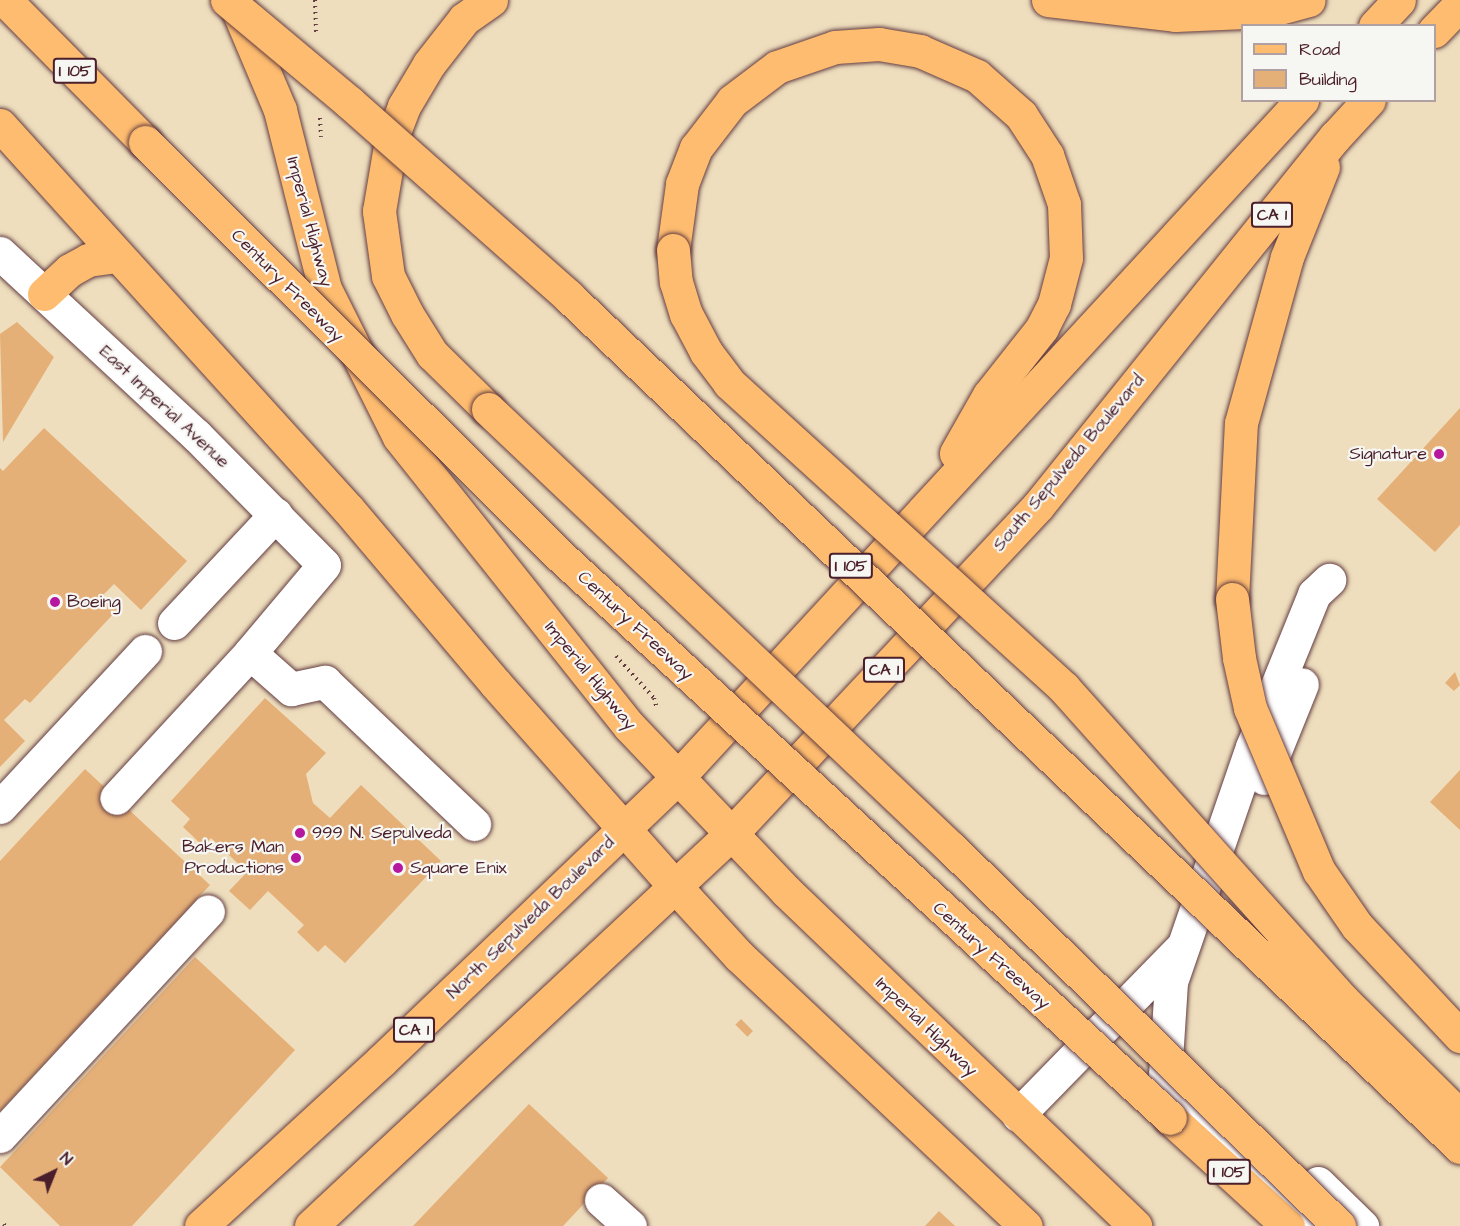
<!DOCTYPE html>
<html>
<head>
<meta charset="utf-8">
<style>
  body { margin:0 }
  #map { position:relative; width:1460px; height:1226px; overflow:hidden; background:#eedebd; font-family:"Architects Daughter",sans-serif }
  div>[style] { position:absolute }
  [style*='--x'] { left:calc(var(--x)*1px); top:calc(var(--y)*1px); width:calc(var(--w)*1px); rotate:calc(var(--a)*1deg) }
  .building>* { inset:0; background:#e5b078; transform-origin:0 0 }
  .path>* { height:4px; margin-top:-2px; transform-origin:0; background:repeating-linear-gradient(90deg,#633c41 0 1.5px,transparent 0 6px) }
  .roads { filter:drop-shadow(0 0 2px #633c41) drop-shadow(0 0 2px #633c41) }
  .minor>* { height:33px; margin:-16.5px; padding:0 16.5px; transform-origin:16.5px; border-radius:16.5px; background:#fff }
  .major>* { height:33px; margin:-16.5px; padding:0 16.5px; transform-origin:16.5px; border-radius:16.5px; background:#fdbc6f }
  .highway>* { height:33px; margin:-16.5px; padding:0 16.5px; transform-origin:16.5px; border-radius:16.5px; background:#fdbc6f }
  .bridges { filter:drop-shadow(0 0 2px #633c41) drop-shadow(0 0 2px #633c41) }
  .highway-bridge>* { height:33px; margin:-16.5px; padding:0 16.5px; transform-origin:16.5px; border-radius:16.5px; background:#fdbc6f }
  .dots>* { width:16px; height:16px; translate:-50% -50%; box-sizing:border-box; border:3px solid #f6f6f2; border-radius:50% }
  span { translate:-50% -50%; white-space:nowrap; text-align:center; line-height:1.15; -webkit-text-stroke:4.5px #f6f6f2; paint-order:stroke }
  .shield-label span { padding:2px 4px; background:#f6f6f2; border:2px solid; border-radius:4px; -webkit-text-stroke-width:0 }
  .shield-label { font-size:16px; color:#4a1f2b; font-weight:700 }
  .street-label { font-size:18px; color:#4a1f2b }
  .poi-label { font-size:18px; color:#4a1f2b }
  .right { translate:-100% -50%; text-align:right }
  .left { translate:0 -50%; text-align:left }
  .legend { position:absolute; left:1241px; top:24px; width:195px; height:78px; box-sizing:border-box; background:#f6f6f2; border:2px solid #b1a0a2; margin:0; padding:8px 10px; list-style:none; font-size:18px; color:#4a1f2b }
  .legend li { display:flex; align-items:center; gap:12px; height:30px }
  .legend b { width:30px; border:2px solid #b1a0a2 }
  .north { position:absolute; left:24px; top:1142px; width:60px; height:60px; -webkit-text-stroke:4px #f6f6f2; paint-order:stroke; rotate:43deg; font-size:16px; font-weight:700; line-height:24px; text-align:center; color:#4a1f2b }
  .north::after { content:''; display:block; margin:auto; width:21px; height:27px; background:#4a1f2b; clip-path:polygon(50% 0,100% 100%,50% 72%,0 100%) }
</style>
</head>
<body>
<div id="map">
  <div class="building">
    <i style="clip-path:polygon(17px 322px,54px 357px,3px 442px,0 334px)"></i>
    <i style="clip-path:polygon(1460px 408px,1460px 525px,1435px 552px,1377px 499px)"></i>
    <i style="clip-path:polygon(44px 428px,187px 561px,141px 610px,114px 584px,103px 595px,118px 609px,30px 703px,25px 699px,4px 720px,25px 741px,0 767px,0 468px,3px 471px)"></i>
    <i style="clip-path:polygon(1455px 672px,1460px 685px,1454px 691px,1445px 683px)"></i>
    <i style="clip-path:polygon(265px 698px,326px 753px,306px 774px,313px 803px,330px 818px,361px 785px,441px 861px,345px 963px,325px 945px,318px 952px,297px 932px,304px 925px,268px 891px,250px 910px,229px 891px,247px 872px,211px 838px,203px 846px,183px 827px,190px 819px,171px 801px)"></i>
    <i style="clip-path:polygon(85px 769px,210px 885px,0 1111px,0 861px)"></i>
    <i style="clip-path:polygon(1460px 770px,1460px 830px,1430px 802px)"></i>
    <i style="clip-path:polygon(195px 957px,295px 1050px,132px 1226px,60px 1226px,0 1167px)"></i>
    <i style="left:741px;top:1019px;width:17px;height:8px;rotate:45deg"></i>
    <i style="clip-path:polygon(529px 1104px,608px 1178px,563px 1226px,413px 1226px)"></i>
    <i style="clip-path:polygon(939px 1211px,955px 1226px,925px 1226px)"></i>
  </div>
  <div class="path">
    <i style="--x:315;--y:0;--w:35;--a:88"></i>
    <i style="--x:320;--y:118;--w:19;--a:87"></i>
    <i style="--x:616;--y:656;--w:57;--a:47.9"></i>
    <i style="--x:654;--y:698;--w:11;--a:75"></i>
    <i style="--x:4;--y:1224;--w:2;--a:63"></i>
  </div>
  <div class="roads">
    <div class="minor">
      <i style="--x:0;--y:253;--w:267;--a:42.9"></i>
      <i style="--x:196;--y:435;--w:182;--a:45.4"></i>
      <i style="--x:324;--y:565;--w:115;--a:130.1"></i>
      <i style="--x:250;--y:653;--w:197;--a:132.7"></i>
      <i style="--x:174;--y:623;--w:149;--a:-46.9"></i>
      <i style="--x:250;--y:653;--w:55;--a:41.3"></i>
      <i style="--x:291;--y:689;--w:35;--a:-12"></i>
      <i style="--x:325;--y:682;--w:206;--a:43.6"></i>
      <i style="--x:1264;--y:778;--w:101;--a:-68"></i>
      <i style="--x:0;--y:807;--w:213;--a:-47.1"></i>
      <i style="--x:1018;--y:1115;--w:232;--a:-45.7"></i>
      <i style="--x:0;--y:1136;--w:306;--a:-47.2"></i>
      <i style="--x:1318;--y:1183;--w:62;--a:44.3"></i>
      <i style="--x:601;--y:1200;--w:39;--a:42"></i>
      <i style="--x:1313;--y:1226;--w:188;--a:-136.3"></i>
      <i style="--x:1177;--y:1096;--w:24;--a:-120"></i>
      <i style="--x:1165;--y:1075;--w:93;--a:-86.3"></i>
      <i style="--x:1171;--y:982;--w:249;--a:-71"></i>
      <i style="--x:1252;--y:747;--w:165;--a:-67.9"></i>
      <i style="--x:1314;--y:594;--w:21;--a:-43"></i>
    </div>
    <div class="major">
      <i style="--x:234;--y:1;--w:118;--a:67.1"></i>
      <i style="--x:280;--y:110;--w:185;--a:75.9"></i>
      <i style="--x:325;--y:289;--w:165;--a:63.4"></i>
      <i style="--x:399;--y:437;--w:369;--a:51.5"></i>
      <i style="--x:629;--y:726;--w:228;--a:46.4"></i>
      <i style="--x:786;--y:891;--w:484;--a:43.8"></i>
      <i style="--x:0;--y:125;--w:518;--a:47.82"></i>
      <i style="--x:348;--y:509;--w:228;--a:49.8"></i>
      <i style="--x:495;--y:683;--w:270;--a:48.5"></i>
      <i style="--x:44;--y:294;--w:35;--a:-43"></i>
      <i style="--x:70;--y:270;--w:21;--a:-29"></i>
      <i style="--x:88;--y:260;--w:29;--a:-8"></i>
    </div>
    <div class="highway">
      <i style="--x:5;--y:0;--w:199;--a:45.4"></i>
      <i style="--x:1048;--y:0;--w:128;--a:6.7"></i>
      <i style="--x:1175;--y:15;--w:93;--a:-2.5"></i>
      <i style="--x:1268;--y:11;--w:42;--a:-15"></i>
      <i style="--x:1375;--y:26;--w:35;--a:-47"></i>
      <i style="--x:1434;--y:31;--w:37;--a:-46"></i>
      <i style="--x:673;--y:250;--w:67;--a:-82.2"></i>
      <i style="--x:682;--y:184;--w:39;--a:-69"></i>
      <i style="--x:696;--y:148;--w:59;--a:-52.5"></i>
      <i style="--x:732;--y:101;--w:56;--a:-37.1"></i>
      <i style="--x:777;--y:67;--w:61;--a:-19"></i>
      <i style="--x:835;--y:47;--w:44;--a:-3.9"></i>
      <i style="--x:879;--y:44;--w:42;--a:9.7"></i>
      <i style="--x:920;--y:51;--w:62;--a:23.7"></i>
      <i style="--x:977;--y:76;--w:59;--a:41.6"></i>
      <i style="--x:1021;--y:115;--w:48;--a:57"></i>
      <i style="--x:1047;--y:155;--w:52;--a:70.9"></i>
      <i style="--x:1064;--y:204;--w:54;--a:87.9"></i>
      <i style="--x:1066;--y:258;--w:48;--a:104.6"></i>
      <i style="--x:1054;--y:304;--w:27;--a:117"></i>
      <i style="--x:1042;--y:328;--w:85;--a:128.3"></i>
      <i style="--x:989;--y:395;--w:67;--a:119.6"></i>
      <i style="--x:488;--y:409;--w:78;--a:-135.5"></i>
      <i style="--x:432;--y:354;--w:47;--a:-122"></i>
      <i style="--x:407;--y:314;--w:42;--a:-116.6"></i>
      <i style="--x:388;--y:276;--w:66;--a:-97.9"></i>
      <i style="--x:379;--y:211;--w:72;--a:-80.4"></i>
      <i style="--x:391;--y:140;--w:36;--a:-69"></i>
      <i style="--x:404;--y:106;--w:49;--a:-59.2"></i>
      <i style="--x:429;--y:64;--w:57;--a:-52.1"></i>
      <i style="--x:464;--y:19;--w:33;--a:-35"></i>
      <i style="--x:1232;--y:599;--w:176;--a:-87.1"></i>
      <i style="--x:1241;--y:423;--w:172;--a:-74.5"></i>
      <i style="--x:1287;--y:257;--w:97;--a:-68.2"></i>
      <i style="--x:674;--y:885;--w:96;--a:47.5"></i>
      <i style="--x:739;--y:956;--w:394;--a:43.3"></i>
      <i style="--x:1170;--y:1118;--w:160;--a:42.5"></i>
      <i style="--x:201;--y:1226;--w:244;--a:-42.5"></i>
      <i style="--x:381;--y:1061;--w:411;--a:-43.7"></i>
      <i style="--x:678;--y:777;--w:921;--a:-47.33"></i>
      <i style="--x:311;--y:1226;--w:575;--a:-43.03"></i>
      <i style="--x:731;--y:834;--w:449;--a:-46.9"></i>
      <i style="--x:1038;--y:506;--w:474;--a:-51.2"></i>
      <i style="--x:1335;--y:137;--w:50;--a:-47.4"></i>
    </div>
  </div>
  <div class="bridges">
    <div class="highway-bridge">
      <i style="--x:227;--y:0;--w:159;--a:39.9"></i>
      <i style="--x:349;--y:102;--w:293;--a:41.5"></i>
      <i style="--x:568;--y:296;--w:1233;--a:43.65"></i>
      <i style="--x:145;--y:142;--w:583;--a:44.93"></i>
      <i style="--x:558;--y:554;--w:832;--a:42.66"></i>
      <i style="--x:673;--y:250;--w:32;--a:85"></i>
      <i style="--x:676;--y:282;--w:34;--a:73"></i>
      <i style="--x:686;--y:314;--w:43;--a:62.2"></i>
      <i style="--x:706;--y:352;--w:39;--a:53"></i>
      <i style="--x:729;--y:383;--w:453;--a:42.3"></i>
      <i style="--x:1064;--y:688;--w:420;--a:48.2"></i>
      <i style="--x:1344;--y:1001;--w:163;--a:44.8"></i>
      <i style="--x:488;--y:409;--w:638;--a:43.48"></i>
      <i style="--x:951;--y:848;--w:542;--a:44.25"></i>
      <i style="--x:1232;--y:599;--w:59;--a:83.2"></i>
      <i style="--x:1239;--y:658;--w:51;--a:77.6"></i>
      <i style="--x:1250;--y:708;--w:177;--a:67.1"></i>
      <i style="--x:1319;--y:871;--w:67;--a:55.4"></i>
      <i style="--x:1357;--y:926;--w:151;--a:46.9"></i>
    </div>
  </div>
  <div class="dots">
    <i style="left:1439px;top:454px;background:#b5179e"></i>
    <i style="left:55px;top:602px;background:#b5179e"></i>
    <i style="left:300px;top:833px;background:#b5179e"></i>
    <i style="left:296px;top:858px;background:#b5179e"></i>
    <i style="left:398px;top:868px;background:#b5179e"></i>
  </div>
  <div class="shield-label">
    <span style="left:75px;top:71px">I 105</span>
    <span style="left:1272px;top:215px">CA 1</span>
    <span style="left:851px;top:566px">I 105</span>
    <span style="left:884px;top:670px">CA 1</span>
    <span style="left:414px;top:1030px">CA 1</span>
    <span style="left:1229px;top:1172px">I 105</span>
  </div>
  <div class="street-label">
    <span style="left:309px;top:222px;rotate:75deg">Imperial Highway</span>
    <span style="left:287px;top:286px;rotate:45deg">Century Freeway</span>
    <span style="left:164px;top:407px;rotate:43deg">East Imperial Avenue</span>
    <span style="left:1069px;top:463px;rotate:-50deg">South Sepulveda Boulevard</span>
    <span style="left:635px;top:626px;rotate:43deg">Century Freeway</span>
    <span style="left:590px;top:676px;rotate:51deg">Imperial Highway</span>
    <span style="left:531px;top:918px;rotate:-44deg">North Sepulveda Boulevard</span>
    <span style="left:991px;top:956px;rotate:42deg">Century Freeway</span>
    <span style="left:926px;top:1027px;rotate:44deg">Imperial Highway</span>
  </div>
  <div class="poi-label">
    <span class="right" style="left:1427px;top:454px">Signature</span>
    <span class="left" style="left:67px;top:602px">Boeing</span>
    <span class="left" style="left:312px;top:833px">999 N. Sepulveda</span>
    <span class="right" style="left:284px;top:858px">Bakers Man<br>Productions</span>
    <span class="left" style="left:410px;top:868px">Square Enix</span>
  </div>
  <ul class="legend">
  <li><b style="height:8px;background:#fdbc6f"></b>Road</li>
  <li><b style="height:16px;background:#e5b078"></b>Building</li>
  </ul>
  <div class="north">N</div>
</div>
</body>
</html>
